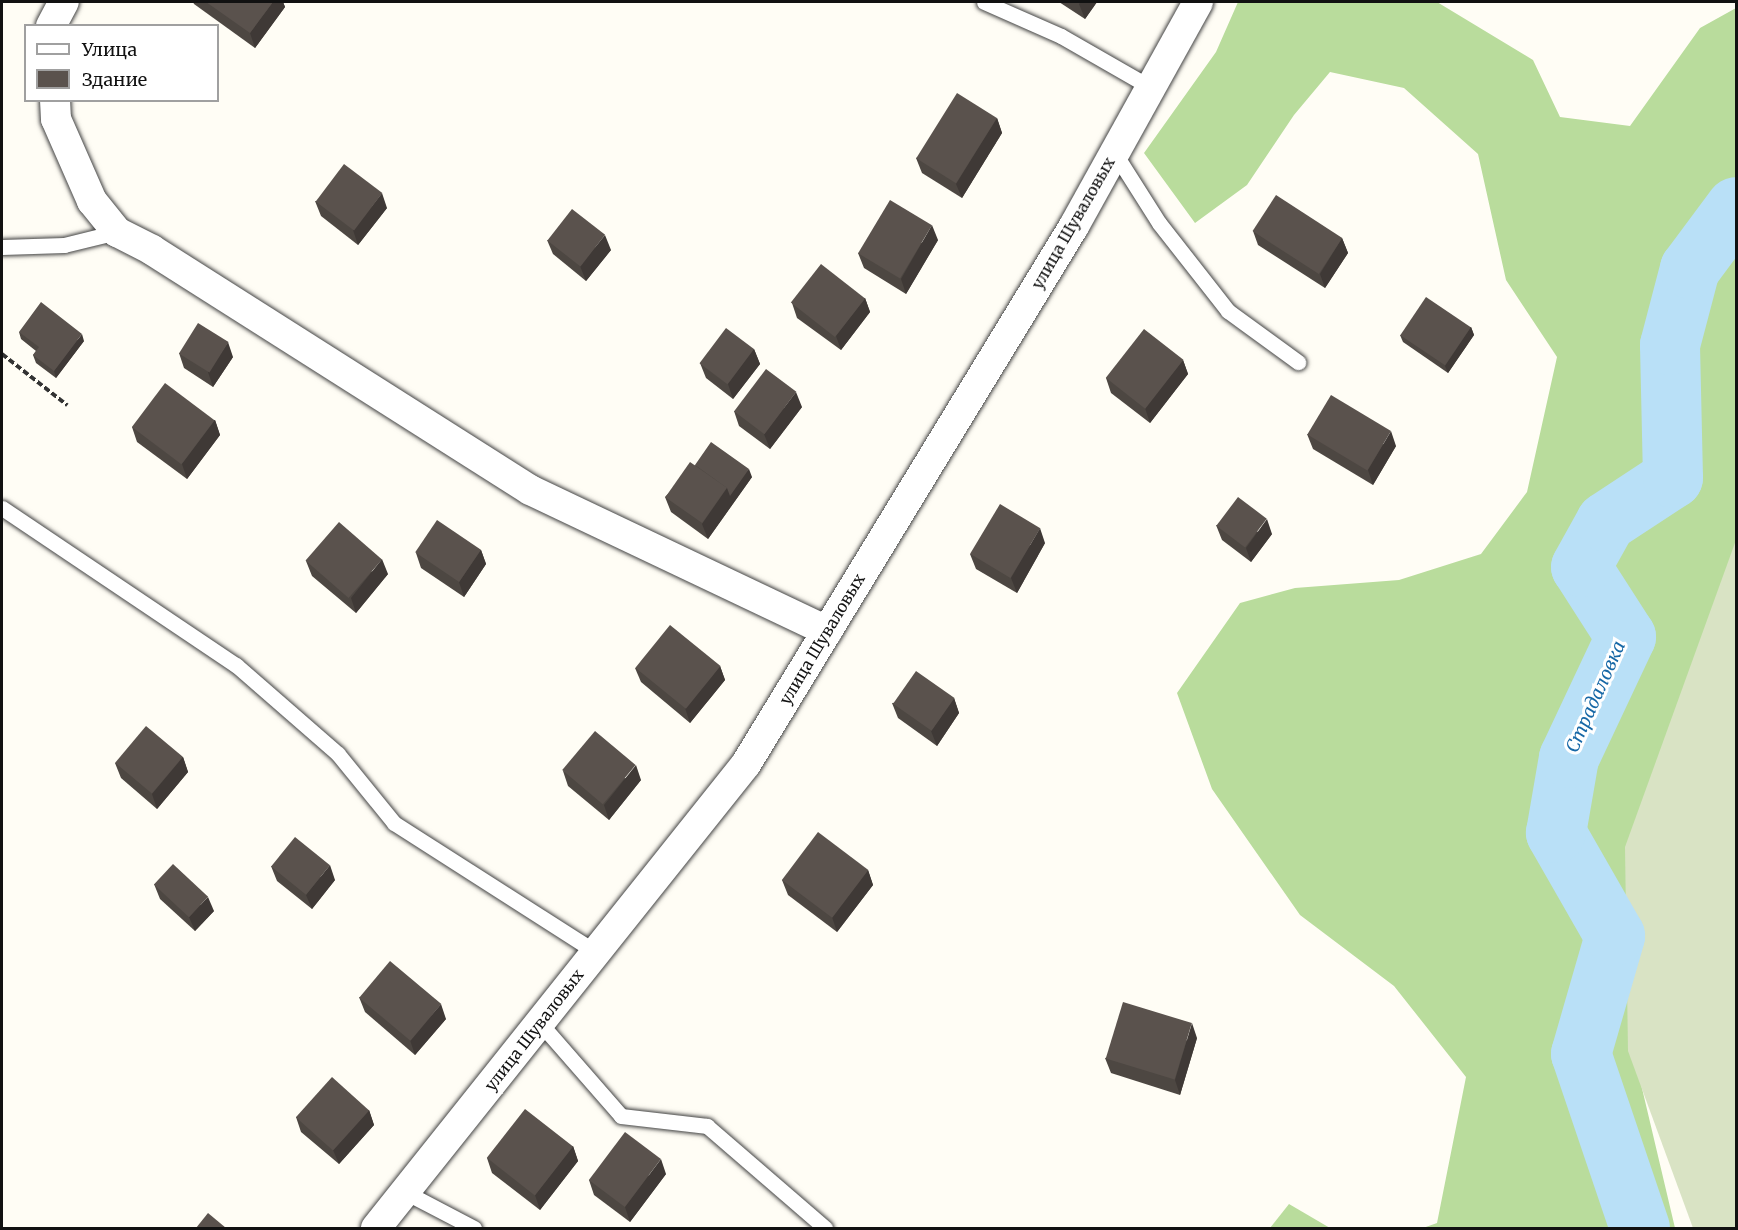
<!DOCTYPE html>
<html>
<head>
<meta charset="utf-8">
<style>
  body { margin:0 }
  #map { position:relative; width:1738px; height:1230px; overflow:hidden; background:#fffdf5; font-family:Merriweather,serif }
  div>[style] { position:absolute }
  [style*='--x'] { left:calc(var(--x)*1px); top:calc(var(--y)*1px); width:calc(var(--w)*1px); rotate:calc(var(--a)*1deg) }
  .forest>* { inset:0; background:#b9dc9c }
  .cemetery>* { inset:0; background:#d9e3c4 }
  .river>* { height:60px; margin:-30px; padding:0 30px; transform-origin:30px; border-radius:30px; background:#b9e0f7 }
  .path>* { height:4px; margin-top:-2px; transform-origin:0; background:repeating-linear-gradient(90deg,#333 0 6px,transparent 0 9px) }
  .roads { filter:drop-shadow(0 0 2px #444) drop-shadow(0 0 2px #444) }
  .lane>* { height:15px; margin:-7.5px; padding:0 7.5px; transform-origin:7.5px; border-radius:7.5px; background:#fff }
  .street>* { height:30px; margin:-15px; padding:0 15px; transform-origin:15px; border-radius:15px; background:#fff }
  .wall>* { inset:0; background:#4d4742 }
  .shaded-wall>* { inset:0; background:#3f3936 }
  .building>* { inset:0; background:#5a524d; transform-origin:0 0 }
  span { translate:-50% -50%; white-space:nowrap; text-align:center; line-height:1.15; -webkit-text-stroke:6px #fff; paint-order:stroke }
  .street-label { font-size:16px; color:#111 }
  .water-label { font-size:18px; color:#1768a6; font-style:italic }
  .frame { position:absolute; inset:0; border:3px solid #111; pointer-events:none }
  .legend { position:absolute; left:24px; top:24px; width:195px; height:78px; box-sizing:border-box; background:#fff; border:2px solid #a0a0a0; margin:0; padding:8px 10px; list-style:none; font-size:18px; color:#111 }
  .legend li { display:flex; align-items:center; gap:12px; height:30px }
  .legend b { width:30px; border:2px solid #a0a0a0 }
</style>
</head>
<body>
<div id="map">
  <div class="forest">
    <i style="clip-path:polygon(1238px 2px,1437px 2px,1533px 60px,1560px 117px,1630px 126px,1700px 28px,1736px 8px,1736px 837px,1641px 1084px,1675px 1228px,1423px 1228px,1437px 1223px,1466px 1077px,1394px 986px,1300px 915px,1212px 789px,1177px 693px,1240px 603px,1295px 588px,1399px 580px,1481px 554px,1527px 492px,1557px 357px,1506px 280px,1478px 154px,1404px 88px,1330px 72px,1294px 115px,1247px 185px,1195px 223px,1144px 153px,1216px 52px)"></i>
    <i style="clip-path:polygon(1289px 1204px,1330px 1228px,1270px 1228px)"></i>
  </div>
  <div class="cemetery">
    <i style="clip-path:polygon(1736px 540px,1736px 1228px,1693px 1228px,1628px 1051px,1625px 847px)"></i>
  </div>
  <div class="river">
    <i style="--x:1640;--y:1228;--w:184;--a:-108.7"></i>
    <i style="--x:1581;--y:1054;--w:123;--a:-73.9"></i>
    <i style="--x:1615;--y:936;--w:119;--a:-119.8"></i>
    <i style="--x:1556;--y:833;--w:76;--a:-80.2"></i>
    <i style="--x:1569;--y:758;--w:134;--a:-64.8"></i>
    <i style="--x:1626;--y:637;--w:83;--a:-122.7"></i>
    <i style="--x:1581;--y:567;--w:51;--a:-60.9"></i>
    <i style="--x:1606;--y:522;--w:80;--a:-33.3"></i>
    <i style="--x:1673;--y:478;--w:133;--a:-91.3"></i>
    <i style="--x:1670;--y:345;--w:79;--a:-75.3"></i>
    <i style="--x:1690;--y:269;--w:77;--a:-53.4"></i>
  </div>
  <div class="path">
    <i style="--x:2;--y:354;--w:83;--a:38.1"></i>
  </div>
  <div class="roads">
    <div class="lane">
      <i style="--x:984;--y:2;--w:84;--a:23.8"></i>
      <i style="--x:1061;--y:36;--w:103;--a:29.8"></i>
      <i style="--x:1114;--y:152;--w:84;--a:57.6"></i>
      <i style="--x:1159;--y:223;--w:112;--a:51.9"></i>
      <i style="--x:1228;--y:311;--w:87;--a:36.1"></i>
      <i style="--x:2;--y:247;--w:62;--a:-1.8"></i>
      <i style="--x:64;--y:245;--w:55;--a:-13.8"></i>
      <i style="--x:2;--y:508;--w:282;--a:33.9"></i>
      <i style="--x:236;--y:665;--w:135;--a:41.1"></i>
      <i style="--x:338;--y:754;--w:89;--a:50.9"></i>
      <i style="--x:394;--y:823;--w:240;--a:32.6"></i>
      <i style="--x:540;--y:1023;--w:123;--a:48.9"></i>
      <i style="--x:621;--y:1116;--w:87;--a:6.6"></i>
      <i style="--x:707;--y:1126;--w:156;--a:40.8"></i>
      <i style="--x:405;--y:1192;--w:78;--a:27.6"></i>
    </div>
    <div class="street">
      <i style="--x:51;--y:26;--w:27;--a:-62"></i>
      <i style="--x:55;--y:100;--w:19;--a:87"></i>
      <i style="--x:56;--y:119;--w:90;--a:66.3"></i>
      <i style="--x:92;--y:201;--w:40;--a:51"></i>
      <i style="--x:117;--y:232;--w:39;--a:27"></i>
      <i style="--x:152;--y:250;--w:448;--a:32.4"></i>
      <i style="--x:530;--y:490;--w:329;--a:25.4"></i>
      <i style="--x:376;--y:1228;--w:593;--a:-51.43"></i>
      <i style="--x:746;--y:764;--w:630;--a:-58.63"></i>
      <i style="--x:1074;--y:226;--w:256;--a:-61"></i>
    </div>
  </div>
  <div class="wall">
    <i style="clip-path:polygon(193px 2px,283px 2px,285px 7px,255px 48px,194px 4px)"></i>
    <i style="clip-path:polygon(1059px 2px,1097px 2px,1085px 19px)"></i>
    <i style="clip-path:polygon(997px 118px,1002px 133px,962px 198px,922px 173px,916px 158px)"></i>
    <i style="clip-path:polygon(315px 201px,387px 208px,358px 245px,321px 216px)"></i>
    <i style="clip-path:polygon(1253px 231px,1342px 238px,1348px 253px,1325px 288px,1258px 245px)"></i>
    <i style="clip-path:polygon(547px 240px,611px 250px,586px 281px,553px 254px)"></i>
    <i style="clip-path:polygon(938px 240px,906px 294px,864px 268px,858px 253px)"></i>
    <i style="clip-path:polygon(865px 298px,870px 312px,841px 350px,797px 318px,792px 303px)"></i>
    <i style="clip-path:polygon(1471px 327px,1474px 335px,1448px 373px,1403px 342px,1400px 335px)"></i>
    <i style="clip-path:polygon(19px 332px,84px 341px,56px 378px,36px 363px,33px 355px,36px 351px,21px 339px)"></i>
    <i style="clip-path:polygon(754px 349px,760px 364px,733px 399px,706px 378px,700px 363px)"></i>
    <i style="clip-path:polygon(179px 353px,233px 357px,213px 387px,184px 368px)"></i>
    <i style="clip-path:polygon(1183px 360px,1188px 374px,1150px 423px,1111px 393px,1106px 378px)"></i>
    <i style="clip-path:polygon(802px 407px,770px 449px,739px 426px,734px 411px)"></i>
    <i style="clip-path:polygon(215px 420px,220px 435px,187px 479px,137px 442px,132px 427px)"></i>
    <i style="clip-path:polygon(1307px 434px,1396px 446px,1373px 485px,1313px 449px)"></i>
    <i style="clip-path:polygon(695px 465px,752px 477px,708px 539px,671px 512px,665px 497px)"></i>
    <i style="clip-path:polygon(1216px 525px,1272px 534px,1251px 562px,1222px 540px)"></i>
    <i style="clip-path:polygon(1045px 543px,1017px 593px,976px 569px,970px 554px)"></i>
    <i style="clip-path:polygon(481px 550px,486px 564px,464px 597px,421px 568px,416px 553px)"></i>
    <i style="clip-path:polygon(306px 561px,388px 574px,356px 613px,312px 576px)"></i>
    <i style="clip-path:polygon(720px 666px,725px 680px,690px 723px,641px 682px,635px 668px)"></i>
    <i style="clip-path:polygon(954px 698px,959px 713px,937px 746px,898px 718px,892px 703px)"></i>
    <i style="clip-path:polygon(183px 757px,188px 772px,157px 809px,121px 778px,115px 763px)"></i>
    <i style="clip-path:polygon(563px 771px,641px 780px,609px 820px,568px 786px)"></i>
    <i style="clip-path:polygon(271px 866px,335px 880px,312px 909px,277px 881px)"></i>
    <i style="clip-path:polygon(868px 870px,873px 885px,837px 932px,788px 895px,782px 880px)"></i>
    <i style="clip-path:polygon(154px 884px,214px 911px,195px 931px,160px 899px)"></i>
    <i style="clip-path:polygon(359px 997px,446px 1019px,415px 1055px,365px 1012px)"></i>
    <i style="clip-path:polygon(1197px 1038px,1180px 1095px,1111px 1073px,1105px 1058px)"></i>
    <i style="clip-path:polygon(369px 1110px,374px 1125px,339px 1164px,301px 1132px,296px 1117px)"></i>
    <i style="clip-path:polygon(573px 1146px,578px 1161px,540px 1210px,492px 1173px,487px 1158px)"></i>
    <i style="clip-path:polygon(666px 1174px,630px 1222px,594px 1195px,589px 1180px)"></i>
  </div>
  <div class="shaded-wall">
    <i style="clip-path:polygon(273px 2px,283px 2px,285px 7px,255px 48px,250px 33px)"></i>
    <i style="clip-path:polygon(1081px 2px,1097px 2px,1085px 19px,1079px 4px)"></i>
    <i style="clip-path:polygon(997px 118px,1002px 133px,962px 198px,956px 184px)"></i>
    <i style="clip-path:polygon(382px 193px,387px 208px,358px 245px,353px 230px)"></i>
    <i style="clip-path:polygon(932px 225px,938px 240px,906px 294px,901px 279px)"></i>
    <i style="clip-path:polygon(605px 235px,611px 250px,586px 281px,580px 266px)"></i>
    <i style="clip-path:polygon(1342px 238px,1348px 253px,1325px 288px,1320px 274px)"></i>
    <i style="clip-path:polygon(865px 298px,870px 312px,841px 350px,836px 336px)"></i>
    <i style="clip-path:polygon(1471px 327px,1474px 335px,1448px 373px,1445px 366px)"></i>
    <i style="clip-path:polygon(82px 334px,84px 341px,56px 378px,54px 371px)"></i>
    <i style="clip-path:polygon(228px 342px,233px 357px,213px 387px,208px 372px)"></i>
    <i style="clip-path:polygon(754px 349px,760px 364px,733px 399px,728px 384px)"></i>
    <i style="clip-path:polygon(1183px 360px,1188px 374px,1150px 423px,1145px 408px)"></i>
    <i style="clip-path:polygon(796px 392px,802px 407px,770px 449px,764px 434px)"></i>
    <i style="clip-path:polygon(215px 420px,220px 435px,187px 479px,182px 464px)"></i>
    <i style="clip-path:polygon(1391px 431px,1396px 446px,1373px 485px,1368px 470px)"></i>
    <i style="clip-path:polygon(749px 469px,752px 477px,708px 539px,702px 524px,727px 488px)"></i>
    <i style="clip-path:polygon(1267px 519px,1272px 534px,1251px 562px,1246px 548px)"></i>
    <i style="clip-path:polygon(1040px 528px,1045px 543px,1017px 593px,1011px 578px)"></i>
    <i style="clip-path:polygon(481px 550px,486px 564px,464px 597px,459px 582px)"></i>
    <i style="clip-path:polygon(382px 559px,388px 574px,356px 613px,351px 598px)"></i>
    <i style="clip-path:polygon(720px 666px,725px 680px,690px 723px,685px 708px)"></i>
    <i style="clip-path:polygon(954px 698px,959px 713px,937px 746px,931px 731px)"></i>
    <i style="clip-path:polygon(183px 757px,188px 772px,157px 809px,152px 794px)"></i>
    <i style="clip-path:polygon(636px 765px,641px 780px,609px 820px,604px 805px)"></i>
    <i style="clip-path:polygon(330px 865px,335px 880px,312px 909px,306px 895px)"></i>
    <i style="clip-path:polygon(868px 870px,873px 885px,837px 932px,832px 917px)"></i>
    <i style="clip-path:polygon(208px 897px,214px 911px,195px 931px,189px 917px)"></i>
    <i style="clip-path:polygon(441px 1004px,446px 1019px,415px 1055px,410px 1040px)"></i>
    <i style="clip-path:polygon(1192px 1023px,1197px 1038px,1180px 1095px,1175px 1080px)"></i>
    <i style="clip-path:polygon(369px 1110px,374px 1125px,339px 1164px,333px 1150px)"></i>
    <i style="clip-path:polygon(573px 1146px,578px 1161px,540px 1210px,535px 1195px)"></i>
    <i style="clip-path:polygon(661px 1159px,666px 1174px,630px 1222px,625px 1207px)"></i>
  </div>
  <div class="building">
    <i style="clip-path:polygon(206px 2px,273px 2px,250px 33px)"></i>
    <i style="left:957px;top:93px;width:47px;height:77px;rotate:32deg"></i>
    <i style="left:344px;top:164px;width:48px;height:47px;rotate:37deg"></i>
    <i style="left:1276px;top:195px;width:79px;height:43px;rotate:33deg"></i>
    <i style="left:890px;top:200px;width:49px;height:62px;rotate:31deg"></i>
    <i style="left:572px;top:209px;width:42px;height:40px;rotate:38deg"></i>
    <i style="left:821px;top:264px;width:56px;height:49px;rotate:38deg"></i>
    <i style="left:1426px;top:297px;width:54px;height:46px;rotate:34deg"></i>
    <i style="clip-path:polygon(41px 302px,82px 334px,54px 371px,33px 355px,39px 347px,19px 332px)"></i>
    <i style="left:198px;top:323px;width:36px;height:36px;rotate:32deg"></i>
    <i style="left:726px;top:328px;width:35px;height:44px;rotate:37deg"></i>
    <i style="left:1144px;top:329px;width:50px;height:62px;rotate:38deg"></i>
    <i style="left:766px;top:369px;width:38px;height:53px;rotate:37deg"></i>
    <i style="left:165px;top:383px;width:62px;height:55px;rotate:37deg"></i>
    <i style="left:1331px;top:395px;width:70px;height:46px;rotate:31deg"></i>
    <i style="clip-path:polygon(711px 442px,749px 469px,730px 496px,727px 488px,695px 465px)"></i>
    <i style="left:690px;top:462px;width:45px;height:43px;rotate:35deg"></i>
    <i style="left:1238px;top:497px;width:36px;height:36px;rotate:37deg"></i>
    <i style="left:1000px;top:504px;width:47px;height:58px;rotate:31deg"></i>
    <i style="left:437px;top:520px;width:53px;height:39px;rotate:34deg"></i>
    <i style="left:339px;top:522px;width:57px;height:51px;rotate:41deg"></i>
    <i style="left:670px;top:625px;width:65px;height:55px;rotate:39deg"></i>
    <i style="left:916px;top:671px;width:47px;height:40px;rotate:35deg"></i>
    <i style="left:146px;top:726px;width:48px;height:48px;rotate:40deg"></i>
    <i style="left:595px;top:731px;width:53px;height:51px;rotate:40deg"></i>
    <i style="left:818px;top:832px;width:63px;height:60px;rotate:37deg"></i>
    <i style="left:295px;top:837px;width:45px;height:38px;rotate:39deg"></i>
    <i style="left:173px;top:864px;width:48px;height:28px;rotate:43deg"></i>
    <i style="left:390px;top:961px;width:67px;height:48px;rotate:40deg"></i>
    <i style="left:1123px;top:1002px;width:72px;height:59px;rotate:17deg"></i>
    <i style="left:332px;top:1077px;width:50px;height:54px;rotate:42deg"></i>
    <i style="left:525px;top:1109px;width:61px;height:62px;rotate:38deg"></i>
    <i style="left:625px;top:1132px;width:45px;height:60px;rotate:37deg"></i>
    <i style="clip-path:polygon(208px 1213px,226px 1228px,196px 1228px)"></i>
  </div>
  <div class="street-label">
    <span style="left:1073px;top:223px;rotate:-60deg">улица Шуваловых</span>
    <span style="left:822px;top:639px;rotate:-59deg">улица Шуваловых</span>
    <span style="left:534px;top:1030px;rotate:-52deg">улица Шуваловых</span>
  </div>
  <div class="water-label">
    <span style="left:1596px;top:697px;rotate:-66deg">Страдаловка</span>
  </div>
  <div class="frame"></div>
  <ul class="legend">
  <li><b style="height:8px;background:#fff"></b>Улица</li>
  <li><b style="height:16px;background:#5a524d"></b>Здание</li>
  </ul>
</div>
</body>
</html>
